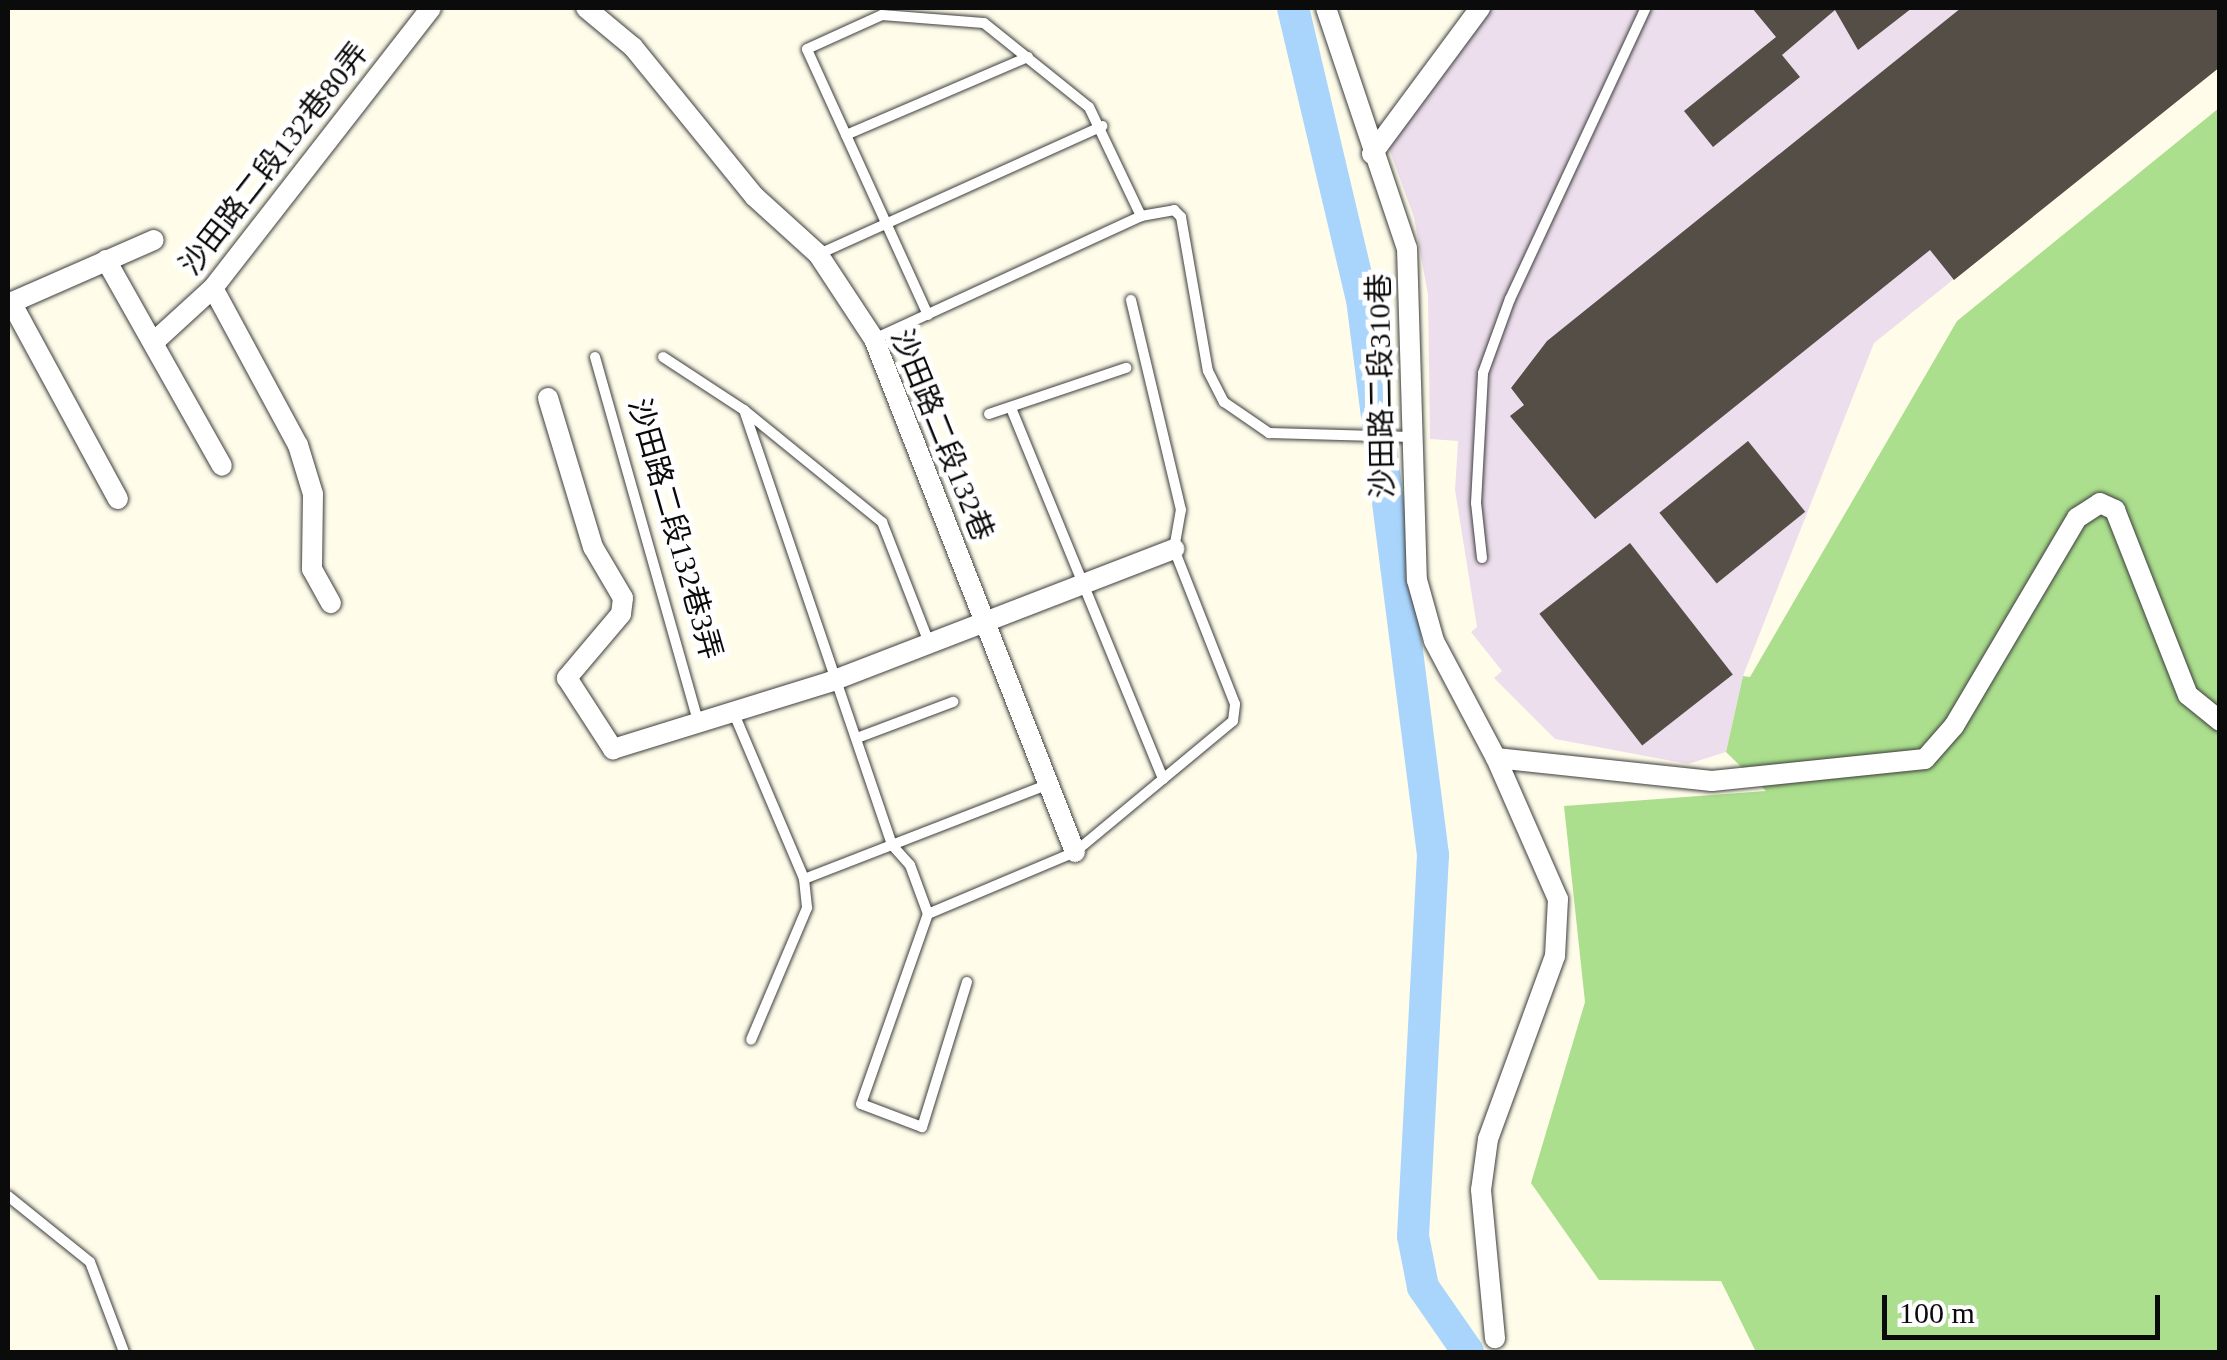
<!DOCTYPE html>
<html>
<head>
<meta charset="utf-8">
<style>
  body { margin:0 }
  #map { position:relative; width:2227px; height:1360px; overflow:hidden; background:#fffdea; font-family:"Times New Roman","Noto Sans TC",serif }
  div>[style] { position:absolute }
  [style*='--x'] { left:calc(var(--x)*1px); top:calc(var(--y)*1px); width:calc(var(--w)*1px); rotate:calc(var(--a)*1deg) }
  .industrial>* { inset:0; background:#ecdeec }
  .forest>* { inset:0; background:#abdf8d }
  .river>* { height:32px; margin:-16px; padding:0 16px; transform-origin:16px; border-radius:16px; background:#a9d5fc }
  .building>* { inset:0; background:#554e47; transform-origin:0 0 }
  .roads { filter:drop-shadow(0 0 2px #3e3e3e) drop-shadow(0 0 2px #3e3e3e) }
  .service>* { height:10px; margin:-5px; padding:0 5px; transform-origin:5px; border-radius:5px; background:#fff }
  .minor>* { height:20px; margin:-10px; padding:0 10px; transform-origin:10px; border-radius:10px; background:#fff }
  span { translate:-50% -50%; white-space:nowrap; text-align:center; line-height:1.15; -webkit-text-stroke:10px #fff; paint-order:stroke }
  .street-label { font-size:30px; color:#0b0b0b }
  .frame { position:absolute; inset:0; border:10px solid #0b0b0b; pointer-events:none }
  .scale { position:absolute; left:1882px; top:1295px; width:278px; height:45px; box-sizing:border-box; border:5px solid #0b0b0b; border-top:0; padding-left:12px; font-size:30px; line-height:35px; white-space:nowrap; color:#0b0b0b; -webkit-text-stroke:8px #fff; paint-order:stroke }
</style>
</head>
<body>
<div id="map">
  <div class="industrial">
    <i style="clip-path:polygon(1491px 8px,2219px 8px,2219px 67px,1874px 343px,1743px 676px,1726px 752px,1688px 764px,1555px 739px,1494px 678px,1502px 671px,1471px 632px,1477px 627px,1455px 490px,1458px 441px,1430px 439px,1428px 295px,1414px 217px,1388px 146px)"></i>
  </div>
  <div class="forest">
    <i style="clip-path:polygon(2219px 108px,2219px 1352px,1756px 1352px,1721px 1281px,1599px 1280px,1531px 1183px,1585px 1002px,1564px 806px,1766px 791px,1726px 752px,1743px 676px,1750px 677px,1957px 321px)"></i>
  </div>
  <div class="river">
    <i style="--x:1293;--y:8;--w:299;--a:76.7"></i>
    <i style="--x:1362;--y:299;--w:561;--a:82.72"></i>
    <i style="--x:1433;--y:855;--w:382;--a:93"></i>
    <i style="--x:1413;--y:1236;--w:52;--a:78.9"></i>
    <i style="--x:1423;--y:1287;--w:79;--a:55.3"></i>
  </div>
  <div class="building">
    <i style="clip-path:polygon(1752px 8px,1912px 8px,1858px 50px,1835px 10px,1782px 55px,1800px 77px,1713px 147px,1684px 111px,1776px 37px)"></i>
    <i style="clip-path:polygon(1961px 8px,2220px 8px,2220px 67px,1954px 280px,1930px 250px,1595px 519px,1510px 416px,1524px 405px,1511px 388px,1547px 341px)"></i>
    <i style="left:1748px;top:441px;width:91px;height:114px;rotate:51deg"></i>
    <i style="left:1630px;top:543px;width:167px;height:115px;rotate:52deg"></i>
  </div>
  <div class="roads">
    <div class="service">
      <i style="--x:846;--y:135;--w:198;--a:-23.2"></i>
      <i style="--x:819;--y:254;--w:311;--a:-24.3"></i>
      <i style="--x:928;--y:315;--w:292;--a:-114.5"></i>
      <i style="--x:807;--y:49;--w:82;--a:-24.4"></i>
      <i style="--x:882;--y:15;--w:102;--a:4.5"></i>
      <i style="--x:984;--y:23;--w:134;--a:38.7"></i>
      <i style="--x:1089;--y:107;--w:121;--a:64.5"></i>
      <i style="--x:874;--y:339;--w:294;--a:-24.7"></i>
      <i style="--x:1141;--y:216;--w:34;--a:-10"></i>
      <i style="--x:1174;--y:210;--w:10;--a:45"></i>
      <i style="--x:1181;--y:217;--w:156;--a:80.1"></i>
      <i style="--x:1208;--y:371;--w:35;--a:63"></i>
      <i style="--x:1224;--y:402;--w:55;--a:34.6"></i>
      <i style="--x:1269;--y:433;--w:144;--a:1.6"></i>
      <i style="--x:595;--y:357;--w:374;--a:74.2"></i>
      <i style="--x:663;--y:357;--w:97;--a:33.2"></i>
      <i style="--x:744;--y:410;--w:178;--a:39.1"></i>
      <i style="--x:882;--y:522;--w:127;--a:68.7"></i>
      <i style="--x:1011;--y:408;--w:401;--a:67.7"></i>
      <i style="--x:744;--y:410;--w:459;--a:71.2"></i>
      <i style="--x:892;--y:845;--w:27;--a:48"></i>
      <i style="--x:910;--y:865;--w:52;--a:69.8"></i>
      <i style="--x:989;--y:414;--w:145;--a:-18.6"></i>
      <i style="--x:1482;--y:558;--w:55;--a:-96.2"></i>
      <i style="--x:1476;--y:503;--w:130;--a:-86.9"></i>
      <i style="--x:1483;--y:373;--w:79;--a:-70"></i>
      <i style="--x:1510;--y:299;--w:321;--a:-65"></i>
      <i style="--x:732;--y:709;--w:185;--a:67"></i>
      <i style="--x:804;--y:879;--w:29;--a:84"></i>
      <i style="--x:807;--y:908;--w:143;--a:113"></i>
      <i style="--x:857;--y:738;--w:103;--a:-20.6"></i>
      <i style="--x:804;--y:879;--w:263;--a:-21.2"></i>
      <i style="--x:967;--y:982;--w:152;--a:107.2"></i>
      <i style="--x:922;--y:1127;--w:65;--a:-159.3"></i>
      <i style="--x:861;--y:1104;--w:201;--a:-70.6"></i>
      <i style="--x:928;--y:914;--w:160;--a:-22.9"></i>
      <i style="--x:1075;--y:852;--w:205;--a:-39.7"></i>
      <i style="--x:1233;--y:721;--w:17;--a:-83"></i>
      <i style="--x:1235;--y:704;--w:167;--a:-111.5"></i>
      <i style="--x:1174;--y:549;--w:40;--a:-80"></i>
      <i style="--x:1181;--y:510;--w:216;--a:-103.4"></i>
      <i style="--x:8;--y:1196;--w:105;--a:38.8"></i>
      <i style="--x:90;--y:1262;--w:96;--a:69.3"></i>
    </div>
    <div class="minor">
      <i style="--x:586;--y:8;--w:61;--a:39.7"></i>
      <i style="--x:633;--y:47;--w:192;--a:50.9"></i>
      <i style="--x:754;--y:196;--w:86;--a:42.2"></i>
      <i style="--x:818;--y:254;--w:102;--a:56.6"></i>
      <i style="--x:874;--y:339;--w:551;--a:68.6"></i>
      <i style="--x:1326;--y:8;--w:253;--a:71.4"></i>
      <i style="--x:1407;--y:248;--w:332;--a:88.3"></i>
      <i style="--x:1417;--y:580;--w:63;--a:74.4"></i>
      <i style="--x:1434;--y:641;--w:132;--a:62.1"></i>
      <i style="--x:1496;--y:758;--w:154;--a:66.3"></i>
      <i style="--x:1558;--y:899;--w:57;--a:93"></i>
      <i style="--x:1555;--y:956;--w:195;--a:110.1"></i>
      <i style="--x:1488;--y:1139;--w:51;--a:97.8"></i>
      <i style="--x:1481;--y:1190;--w:149;--a:84.6"></i>
      <i style="--x:1372;--y:154;--w:182;--a:-53.5"></i>
      <i style="--x:106;--y:260;--w:236;--a:60.6"></i>
      <i style="--x:213;--y:288;--w:179;--a:61.6"></i>
      <i style="--x:298;--y:445;--w:51;--a:73"></i>
      <i style="--x:313;--y:494;--w:75;--a:90.8"></i>
      <i style="--x:312;--y:569;--w:39;--a:61"></i>
      <i style="--x:11;--y:302;--w:224;--a:61.5"></i>
      <i style="--x:8;--y:304;--w:159;--a:-23.7"></i>
      <i style="--x:155;--y:341;--w:79;--a:-42.4"></i>
      <i style="--x:213;--y:288;--w:355;--a:-52.1"></i>
      <i style="--x:548;--y:398;--w:156;--a:73.2"></i>
      <i style="--x:593;--y:547;--w:59;--a:59.5"></i>
      <i style="--x:623;--y:598;--w:16;--a:97"></i>
      <i style="--x:621;--y:614;--w:84;--a:130.2"></i>
      <i style="--x:567;--y:678;--w:85;--a:57.1"></i>
      <i style="--x:613;--y:749;--w:229;--a:-17.2"></i>
      <i style="--x:832;--y:681;--w:367;--a:-21.1"></i>
      <i style="--x:1496;--y:758;--w:217;--a:6.1"></i>
      <i style="--x:1712;--y:781;--w:214;--a:-5.9"></i>
      <i style="--x:1925;--y:759;--w:44;--a:-48.7"></i>
      <i style="--x:1954;--y:726;--w:242;--a:-59.4"></i>
      <i style="--x:2077;--y:518;--w:27;--a:-33"></i>
      <i style="--x:2100;--y:503;--w:17;--a:25"></i>
      <i style="--x:2115;--y:510;--w:199;--a:68.5"></i>
      <i style="--x:2188;--y:695;--w:41;--a:39.1"></i>
    </div>
  </div>
  <div class="street-label">
    <span style="left:274px;top:159px;rotate:-52deg">沙田路二段132巷80弄</span>
    <span style="left:1381px;top:386px;rotate:-91deg">沙田路二段310巷</span>
    <span style="left:942px;top:435px;rotate:68deg">沙田路二段132巷</span>
    <span style="left:675px;top:529px;rotate:74deg">沙田路二段132巷3弄</span>
  </div>
  <div class="frame"></div>
  <div class="scale">100 m</div>
</div>
</body>
</html>
